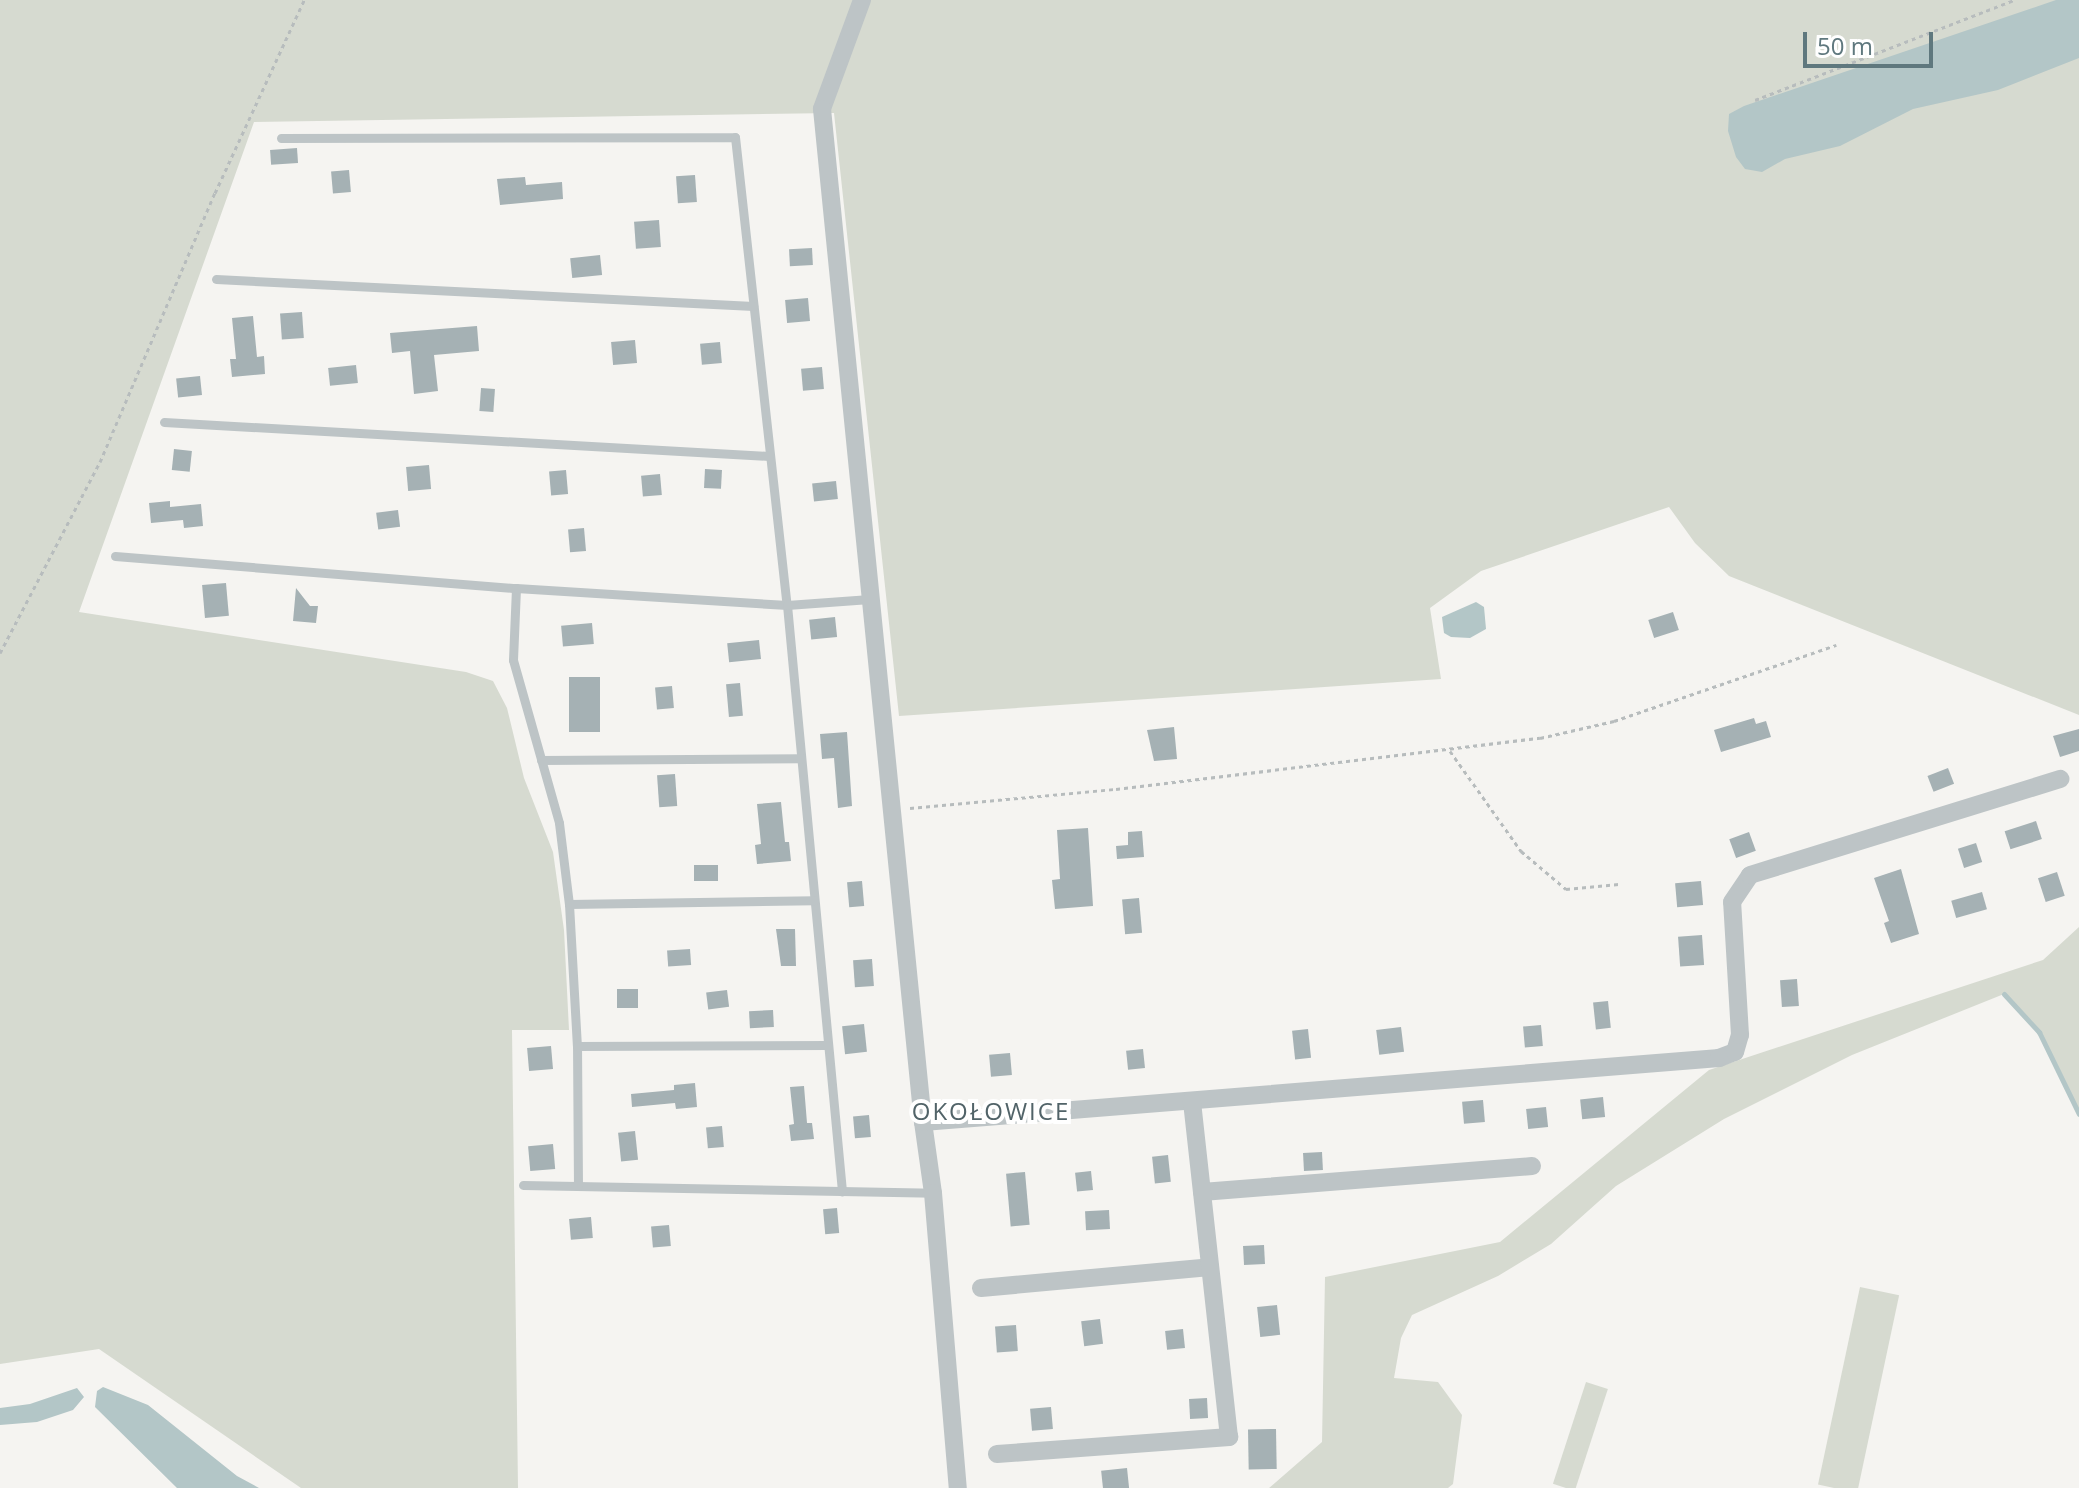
<!DOCTYPE html>
<html>
<head>
<meta charset="utf-8">
<style>
  body { margin:0 }
  #map { position:relative; width:2079px; height:1488px; overflow:hidden; background:#f5f4f1; font-family:"Open Sans",sans-serif }
  div>[style] { position:absolute }
  [style*='--x'] { left:calc(var(--x)*1px); top:calc(var(--y)*1px); width:calc(var(--w)*1px); rotate:calc(var(--a)*1deg) }
  .green>* { inset:0; background:#d6dad0; transform-origin:0 0 }
  .water>* { inset:0; background:#b3c6c7 }
  .stream>* { height:5px; margin:-2.5px; padding:0 2.5px; transform-origin:2.5px; border-radius:2.5px; background:#b3c6c7 }
  .building>* { inset:0; background:#a5b1b4; transform-origin:0 0 }
  .path>* { height:3px; margin-top:-1.5px; transform-origin:0; background:repeating-linear-gradient(90deg,#b7bcbd 0 4px,transparent 0 8px) }
  .lane>* { height:9px; margin:-4.5px; padding:0 4.5px; transform-origin:4.5px; border-radius:4.5px; background:#bdc4c6 }
  .street>* { height:18px; margin:-9px; padding:0 9px; transform-origin:9px; border-radius:9px; background:#bdc4c6 }
  span { translate:-50% -50%; white-space:nowrap; text-align:center; line-height:1.15; -webkit-text-stroke:8px #fff; paint-order:stroke }
  .quarter-label { font-size:24px; color:#516368; letter-spacing:2px }
  .scale { position:absolute; left:1803px; top:32px; width:130px; height:36px; box-sizing:border-box; border:4px solid #5f787e; border-top:0; padding-left:10px; font-size:24px; line-height:28px; white-space:nowrap; color:#5f787e; -webkit-text-stroke:6px #fff; paint-order:stroke }
</style>
</head>
<body>
<div id="map">
  <div class="green">
    <i style="clip-path:polygon(0 0,2079px 0,2079px 715px,1729px 576px,1695px 543px,1669px 507px,1481px 571px,1430px 608px,1441px 679px,899px 716px,834px 113px,254px 122px,79px 612px,466px 672px,493px 681px,507px 708px,524px 778px,553px 852px,564px 930px,569px 1030px,512px 1030px,518px 1488px,301px 1488px,99px 1349px,0 1364px)"></i>
    <i style="clip-path:polygon(2079px 927px,2079px 1114px,2039px 1032px,2004px 994px,1852px 1055px,1724px 1119px,1616px 1186px,1551px 1244px,1498px 1276px,1412px 1315px,1401px 1338px,1394px 1378px,1438px 1382px,1462px 1415px,1453px 1484px,1448px 1488px,1269px 1488px,1322px 1442px,1325px 1277px,1500px 1242px,1709px 1070px,2043px 960px)"></i>
    <i style="left:1860px;top:1287px;width:40px;height:202px;rotate:12deg"></i>
    <i style="left:1586px;top:1382px;width:23px;height:107px;rotate:18deg"></i>
  </div>
  <div class="water">
    <i style="clip-path:polygon(2056px 0,2079px 0,2079px 58px,1998px 90px,1913px 109px,1840px 146px,1785px 159px,1762px 172px,1745px 169px,1736px 157px,1728px 131px,1729px 114px,1744px 106px)"></i>
    <i style="clip-path:polygon(1476px 602px,1484px 607px,1486px 629px,1470px 638px,1451px 637px,1444px 633px,1442px 617px)"></i>
    <i style="clip-path:polygon(103px 1387px,148px 1405px,237px 1476px,259px 1488px,177px 1488px,95px 1407px,97px 1391px)"></i>
    <i style="clip-path:polygon(77px 1388px,84px 1397px,73px 1410px,37px 1422px,0 1425px,0 1408px,30px 1404px)"></i>
  </div>
  <div class="stream">
    <i style="--x:2004;--y:994;--w:52;--a:47.4"></i>
    <i style="--x:2039;--y:1032;--w:91;--a:64"></i>
  </div>
  <div class="building">
    <i style="left:297px;top:148px;width:15px;height:27px;rotate:86deg"></i>
    <i style="left:349px;top:170px;width:22px;height:18px;rotate:85deg"></i>
    <i style="left:695px;top:175px;width:27px;height:19px;rotate:86deg"></i>
    <i style="clip-path:polygon(525px 177px,526px 185px,562px 182px,563px 199px,500px 205px,497px 179px)"></i>
    <i style="left:659px;top:220px;width:27px;height:25px;rotate:86deg"></i>
    <i style="left:812px;top:248px;width:17px;height:23px;rotate:87deg"></i>
    <i style="left:600px;top:255px;width:20px;height:30px;rotate:84deg"></i>
    <i style="left:808px;top:298px;width:23px;height:23px;rotate:85deg"></i>
    <i style="left:302px;top:312px;width:26px;height:22px;rotate:86deg"></i>
    <i style="clip-path:polygon(253px 316px,257px 357px,264px 356px,265px 374px,232px 377px,230px 359px,236px 359px,232px 318px)"></i>
    <i style="clip-path:polygon(477px 326px,479px 351px,434px 355px,438px 391px,414px 394px,410px 351px,392px 353px,390px 333px)"></i>
    <i style="left:635px;top:340px;width:23px;height:24px;rotate:85deg"></i>
    <i style="left:720px;top:342px;width:21px;height:20px;rotate:85deg"></i>
    <i style="left:356px;top:365px;width:18px;height:28px;rotate:84deg"></i>
    <i style="left:822px;top:367px;width:22px;height:21px;rotate:85deg"></i>
    <i style="left:200px;top:376px;width:19px;height:24px;rotate:84deg"></i>
    <i style="left:481px;top:388px;width:14px;height:23px;rotate:4deg"></i>
    <i style="left:174px;top:449px;width:18px;height:21px;rotate:6deg"></i>
    <i style="left:429px;top:465px;width:24px;height:23px;rotate:85deg"></i>
    <i style="left:705px;top:469px;width:17px;height:19px;rotate:3deg"></i>
    <i style="left:566px;top:470px;width:24px;height:17px;rotate:85deg"></i>
    <i style="left:660px;top:474px;width:21px;height:19px;rotate:85deg"></i>
    <i style="left:836px;top:481px;width:18px;height:24px;rotate:84deg"></i>
    <i style="clip-path:polygon(170px 501px,170px 507px,201px 504px,203px 526px,184px 528px,183px 520px,151px 523px,149px 503px)"></i>
    <i style="left:398px;top:510px;width:17px;height:22px;rotate:83deg"></i>
    <i style="left:584px;top:528px;width:23px;height:16px;rotate:85deg"></i>
    <i style="left:226px;top:583px;width:33px;height:24px;rotate:85deg"></i>
    <i style="clip-path:polygon(296px 588px,310px 606px,318px 606px,316px 623px,293px 621px)"></i>
    <i style="left:1673px;top:612px;width:19px;height:26px;rotate:72deg"></i>
    <i style="left:835px;top:617px;width:20px;height:26px;rotate:84deg"></i>
    <i style="left:592px;top:623px;width:21px;height:31px;rotate:85deg"></i>
    <i style="left:759px;top:640px;width:19px;height:32px;rotate:84deg"></i>
    <i style="left:569px;top:677px;width:31px;height:55px"></i>
    <i style="left:740px;top:683px;width:33px;height:14px;rotate:85deg"></i>
    <i style="left:672px;top:686px;width:22px;height:17px;rotate:85deg"></i>
    <i style="clip-path:polygon(1754px 718px,1756px 724px,1766px 721px,1771px 737px,1721px 752px,1714px 730px)"></i>
    <i style="clip-path:polygon(1174px 727px,1177px 759px,1154px 761px,1147px 730px)"></i>
    <i style="clip-path:polygon(2079px 729px,2079px 751px,2060px 757px,2053px 736px)"></i>
    <i style="clip-path:polygon(847px 732px,852px 806px,838px 808px,834px 758px,822px 759px,820px 734px)"></i>
    <i style="left:1948px;top:768px;width:17px;height:22px;rotate:69deg"></i>
    <i style="left:675px;top:774px;width:32px;height:18px;rotate:86deg"></i>
    <i style="clip-path:polygon(781px 802px,785px 842px,789px 842px,791px 861px,757px 864px,755px 845px,761px 844px,757px 804px)"></i>
    <i style="left:2036px;top:821px;width:19px;height:33px;rotate:72deg"></i>
    <i style="clip-path:polygon(1088px 828px,1093px 906px,1055px 909px,1052px 880px,1060px 879px,1057px 830px)"></i>
    <i style="clip-path:polygon(1142px 831px,1144px 857px,1117px 859px,1116px 846px,1128px 845px,1128px 832px)"></i>
    <i style="left:1749px;top:832px;width:20px;height:21px;rotate:70deg"></i>
    <i style="left:1976px;top:843px;width:20px;height:19px;rotate:72deg"></i>
    <i style="left:718px;top:865px;width:16px;height:24px;rotate:90deg"></i>
    <i style="clip-path:polygon(1901px 869px,1919px 934px,1891px 943px,1884px 923px,1889px 921px,1874px 878px)"></i>
    <i style="left:2057px;top:872px;width:25px;height:20px;rotate:72deg"></i>
    <i style="left:862px;top:881px;width:25px;height:15px;rotate:85deg"></i>
    <i style="left:1701px;top:881px;width:24px;height:26px;rotate:85deg"></i>
    <i style="left:1982px;top:892px;width:18px;height:32px;rotate:74deg"></i>
    <i style="left:1139px;top:898px;width:35px;height:17px;rotate:85deg"></i>
    <i style="clip-path:polygon(776px 929px,795px 929px,796px 966px,781px 966px)"></i>
    <i style="left:1702px;top:935px;width:30px;height:24px;rotate:86deg"></i>
    <i style="left:690px;top:949px;width:16px;height:23px;rotate:86deg"></i>
    <i style="left:872px;top:959px;width:27px;height:19px;rotate:86deg"></i>
    <i style="left:1797px;top:979px;width:27px;height:17px;rotate:86deg"></i>
    <i style="left:617px;top:989px;width:21px;height:19px"></i>
    <i style="left:727px;top:990px;width:17px;height:21px;rotate:83deg"></i>
    <i style="left:1608px;top:1001px;width:27px;height:15px;rotate:84deg"></i>
    <i style="left:773px;top:1010px;width:17px;height:24px;rotate:87deg"></i>
    <i style="left:864px;top:1024px;width:28px;height:22px;rotate:84deg"></i>
    <i style="left:1541px;top:1025px;width:21px;height:18px;rotate:85deg"></i>
    <i style="left:1401px;top:1027px;width:25px;height:25px;rotate:83deg"></i>
    <i style="left:1308px;top:1029px;width:29px;height:16px;rotate:84deg"></i>
    <i style="left:551px;top:1046px;width:23px;height:24px;rotate:85deg"></i>
    <i style="left:1143px;top:1049px;width:19px;height:17px;rotate:84deg"></i>
    <i style="left:1010px;top:1053px;width:22px;height:21px;rotate:85deg"></i>
    <i style="clip-path:polygon(695px 1083px,697px 1107px,676px 1109px,675px 1103px,632px 1107px,631px 1094px,674px 1090px,674px 1085px)"></i>
    <i style="clip-path:polygon(804px 1086px,807px 1123px,812px 1123px,814px 1139px,791px 1141px,789px 1125px,794px 1124px,790px 1087px)"></i>
    <i style="left:1603px;top:1097px;width:20px;height:23px;rotate:84deg"></i>
    <i style="left:1483px;top:1100px;width:22px;height:21px;rotate:85deg"></i>
    <i style="left:1546px;top:1107px;width:20px;height:20px;rotate:84deg"></i>
    <i style="left:869px;top:1115px;width:22px;height:16px;rotate:85deg"></i>
    <i style="left:722px;top:1126px;width:21px;height:16px;rotate:85deg"></i>
    <i style="left:635px;top:1131px;width:29px;height:17px;rotate:84deg"></i>
    <i style="left:553px;top:1144px;width:25px;height:25px;rotate:85deg"></i>
    <i style="left:1322px;top:1152px;width:18px;height:19px;rotate:87deg"></i>
    <i style="left:1168px;top:1155px;width:27px;height:16px;rotate:84deg"></i>
    <i style="left:1091px;top:1171px;width:19px;height:16px;rotate:84deg"></i>
    <i style="left:1025px;top:1172px;width:53px;height:19px;rotate:85deg"></i>
    <i style="left:837px;top:1208px;width:25px;height:14px;rotate:85deg"></i>
    <i style="left:1109px;top:1210px;width:19px;height:24px;rotate:87deg"></i>
    <i style="left:591px;top:1217px;width:21px;height:22px;rotate:85deg"></i>
    <i style="left:669px;top:1225px;width:21px;height:18px;rotate:85deg"></i>
    <i style="left:1264px;top:1245px;width:19px;height:21px;rotate:87deg"></i>
    <i style="left:1277px;top:1305px;width:30px;height:20px;rotate:84deg"></i>
    <i style="left:1100px;top:1319px;width:25px;height:19px;rotate:83deg"></i>
    <i style="left:1016px;top:1325px;width:26px;height:21px;rotate:86deg"></i>
    <i style="left:1183px;top:1329px;width:19px;height:18px;rotate:84deg"></i>
    <i style="left:1207px;top:1398px;width:20px;height:18px;rotate:87deg"></i>
    <i style="left:1051px;top:1407px;width:22px;height:21px;rotate:85deg"></i>
    <i style="left:1276px;top:1429px;width:40px;height:28px;rotate:89deg"></i>
    <i style="left:1127px;top:1468px;width:20px;height:26px;rotate:84deg"></i>
  </div>
  <div class="path">
    <i style="--x:1755;--y:100;--w:278;--a:-21.1"></i>
    <i style="--x:0;--y:653;--w:216;--a:-62.4"></i>
    <i style="--x:100;--y:462;--w:293;--a:-66.9"></i>
    <i style="--x:215;--y:193;--w:213;--a:-65.2"></i>
    <i style="--x:1450;--y:751;--w:123;--a:54.6"></i>
    <i style="--x:1521;--y:851;--w:59;--a:40.2"></i>
    <i style="--x:1566;--y:889;--w:53;--a:-5.4"></i>
    <i style="--x:910;--y:808;--w:207;--a:-5.3"></i>
    <i style="--x:1116;--y:789;--w:427;--a:-6.9"></i>
    <i style="--x:1540;--y:738;--w:76;--a:-12.9"></i>
    <i style="--x:1614;--y:721;--w:235;--a:-18.9"></i>
  </div>
  <div class="lane">
    <i style="--x:281;--y:138;--w:454;--a:-0.1"></i>
    <i style="--x:735;--y:137;--w:471;--a:83.7"></i>
    <i style="--x:787;--y:605;--w:589;--a:84.64"></i>
    <i style="--x:216;--y:279;--w:538;--a:2.88"></i>
    <i style="--x:164;--y:422;--w:606;--a:3.22"></i>
    <i style="--x:115;--y:556;--w:402;--a:4.6"></i>
    <i style="--x:516;--y:588;--w:272;--a:3.6"></i>
    <i style="--x:787;--y:605;--w:83;--a:-4.1"></i>
    <i style="--x:516;--y:588;--w:72;--a:92.4"></i>
    <i style="--x:513;--y:660;--w:169;--a:74.2"></i>
    <i style="--x:559;--y:823;--w:82;--a:83"></i>
    <i style="--x:569;--y:904;--w:142;--a:86.8"></i>
    <i style="--x:541;--y:760;--w:260;--a:-0.4"></i>
    <i style="--x:569;--y:904;--w:245;--a:-0.9"></i>
    <i style="--x:523;--y:1185;--w:410;--a:1.1"></i>
    <i style="--x:578;--y:1186;--w:140;--a:-90.4"></i>
    <i style="--x:577;--y:1046;--w:251;--a:-0.2"></i>
  </div>
  <div class="street">
    <i style="--x:862;--y:0;--w:116;--a:110.2"></i>
    <i style="--x:822;--y:109;--w:1018;--a:84.31"></i>
    <i style="--x:923;--y:1122;--w:72;--a:82"></i>
    <i style="--x:933;--y:1193;--w:296;--a:85.2"></i>
    <i style="--x:923;--y:1122;--w:799;--a:-4.6"></i>
    <i style="--x:1719;--y:1058;--w:17;--a:-21"></i>
    <i style="--x:1735;--y:1052;--w:18;--a:-74"></i>
    <i style="--x:1740;--y:1035;--w:133;--a:-93.4"></i>
    <i style="--x:1732;--y:902;--w:32;--a:-56"></i>
    <i style="--x:1750;--y:875;--w:325;--a:-17.2"></i>
    <i style="--x:1202;--y:1192;--w:331;--a:-4.5"></i>
    <i style="--x:981;--y:1288;--w:230;--a:-5.2"></i>
    <i style="--x:997;--y:1454;--w:233;--a:-4.2"></i>
    <i style="--x:1229;--y:1437;--w:338;--a:-96.3"></i>
  </div>
  <div class="quarter-label">
    <span style="left:991px;top:1111px">OKOŁOWICE</span>
  </div>
  <div class="scale">50 m</div>
</div>
</body>
</html>
